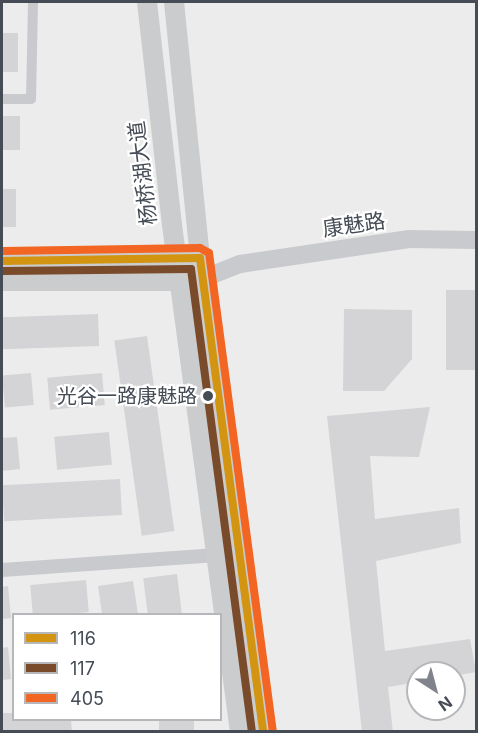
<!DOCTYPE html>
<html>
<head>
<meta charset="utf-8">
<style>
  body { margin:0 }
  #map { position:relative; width:478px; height:733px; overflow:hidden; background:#edecec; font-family:Inter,"Noto Sans SC",sans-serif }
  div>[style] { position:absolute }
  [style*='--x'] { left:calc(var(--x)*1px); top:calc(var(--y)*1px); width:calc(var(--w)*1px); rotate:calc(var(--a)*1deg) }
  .building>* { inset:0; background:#d4d4d6; transform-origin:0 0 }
  .pedestrian>* { height:10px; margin:-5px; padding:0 5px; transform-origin:5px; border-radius:5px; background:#c8cacd }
  .minor>* { height:14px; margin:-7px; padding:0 7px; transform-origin:7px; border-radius:7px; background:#c8cacd }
  .tertiary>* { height:18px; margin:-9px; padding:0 9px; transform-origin:9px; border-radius:9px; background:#c8cacd }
  .secondary>* { height:20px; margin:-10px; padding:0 10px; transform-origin:10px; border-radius:10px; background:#caccce }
  .bus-1>* { height:8px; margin:-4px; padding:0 4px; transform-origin:4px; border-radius:4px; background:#d39411 }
  .bus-2>* { height:8px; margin:-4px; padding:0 4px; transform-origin:4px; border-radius:4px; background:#7a4b2a }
  .bus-3>* { height:8px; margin:-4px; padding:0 4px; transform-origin:4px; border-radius:4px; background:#f26522 }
  .dots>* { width:16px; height:16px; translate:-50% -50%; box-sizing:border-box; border:3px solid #fff; border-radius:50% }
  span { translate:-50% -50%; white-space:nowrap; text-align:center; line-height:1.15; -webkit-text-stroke:4.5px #fff; paint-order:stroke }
  .bus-label { font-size:20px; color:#454c56 }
  .right { translate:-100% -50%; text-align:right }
  .street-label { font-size:21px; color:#454c56 }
  .frame { position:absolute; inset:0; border:3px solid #454c56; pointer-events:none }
  .legend { position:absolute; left:12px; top:613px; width:210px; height:108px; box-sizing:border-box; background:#fff; border:2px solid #b5b7bb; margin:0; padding:8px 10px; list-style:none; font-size:18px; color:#454c56 }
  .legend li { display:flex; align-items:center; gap:12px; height:30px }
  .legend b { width:30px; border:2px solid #b5b7bb }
  .north { position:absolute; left:406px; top:661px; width:60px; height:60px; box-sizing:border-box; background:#fff; border:2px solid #b5b7bb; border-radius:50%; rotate:144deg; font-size:16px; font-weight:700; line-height:24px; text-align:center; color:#454c56 }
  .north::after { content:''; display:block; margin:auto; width:21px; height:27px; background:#80848a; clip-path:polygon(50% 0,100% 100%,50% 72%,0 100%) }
</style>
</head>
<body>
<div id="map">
  <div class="building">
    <i style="left:2px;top:33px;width:16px;height:39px"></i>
    <i style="left:2px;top:116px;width:18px;height:34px"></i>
    <i style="left:2px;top:189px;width:14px;height:38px"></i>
    <i style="left:446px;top:290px;width:30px;height:80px"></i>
    <i style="clip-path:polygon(344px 309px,412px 310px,412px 359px,384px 391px,343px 391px)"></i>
    <i style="left:98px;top:314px;width:32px;height:96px;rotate:88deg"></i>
    <i style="left:147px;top:336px;width:197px;height:33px;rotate:82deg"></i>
    <i style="left:31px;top:373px;width:32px;height:29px;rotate:85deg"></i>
    <i style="left:102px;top:373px;width:32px;height:55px;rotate:85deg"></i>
    <i style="clip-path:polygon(430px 407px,419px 457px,370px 456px,375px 519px,459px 508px,461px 543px,376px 561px,385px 651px,470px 639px,476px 672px,454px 676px,454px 673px,418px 673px,418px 682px,388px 687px,393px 732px,362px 732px,327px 416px)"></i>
    <i style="left:109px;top:432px;width:33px;height:55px;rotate:85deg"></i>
    <i style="clip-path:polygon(17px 437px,20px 469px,2px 471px,2px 438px)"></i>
    <i style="left:120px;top:479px;width:36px;height:118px;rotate:87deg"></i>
    <i style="left:177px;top:574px;width:40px;height:34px;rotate:83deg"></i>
    <i style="left:86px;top:580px;width:32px;height:56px;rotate:85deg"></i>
    <i style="clip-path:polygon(133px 581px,138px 614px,102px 614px,98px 586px)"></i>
    <i style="clip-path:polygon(8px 586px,11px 618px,2px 619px,2px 587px)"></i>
    <i style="clip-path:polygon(8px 647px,11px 679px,2px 680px,2px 648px)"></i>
    <i style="clip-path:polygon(2px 713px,14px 713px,14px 720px,71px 720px,72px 732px,2px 732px)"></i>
    <i style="left:159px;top:720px;width:35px;height:12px"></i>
  </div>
  <div class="pedestrian">
    <i style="--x:2;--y:99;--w:29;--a:0"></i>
    <i style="--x:31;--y:99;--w:97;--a:-88.8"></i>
  </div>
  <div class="minor">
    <i style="--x:2;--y:570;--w:216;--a:-4"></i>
  </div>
  <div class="tertiary">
    <i style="--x:180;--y:281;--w:22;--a:-5"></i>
    <i style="--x:202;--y:279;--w:41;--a:-21.5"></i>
    <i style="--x:240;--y:264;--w:171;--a:-8.4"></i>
    <i style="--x:409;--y:239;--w:67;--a:0.9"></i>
  </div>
  <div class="secondary">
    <i style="--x:147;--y:2;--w:224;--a:83.6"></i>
    <i style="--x:172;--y:225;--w:512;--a:82.36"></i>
    <i style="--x:174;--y:2;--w:278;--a:84.2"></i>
    <i style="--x:202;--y:279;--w:457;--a:82.3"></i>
    <i style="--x:2;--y:261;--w:186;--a:-0.9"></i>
    <i style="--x:2;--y:281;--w:178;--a:0"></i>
  </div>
  <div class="bus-1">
    <i style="--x:2;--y:261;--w:198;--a:-0.9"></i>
    <i style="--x:200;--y:258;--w:478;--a:82.4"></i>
  </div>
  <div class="bus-2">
    <i style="--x:2;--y:271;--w:189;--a:-0.6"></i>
    <i style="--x:191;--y:269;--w:467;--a:82.5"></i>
  </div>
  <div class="bus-3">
    <i style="--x:2;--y:251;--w:198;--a:-0.9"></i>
    <i style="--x:200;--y:248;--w:10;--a:29"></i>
    <i style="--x:209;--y:253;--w:482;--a:82.4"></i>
  </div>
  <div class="dots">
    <i style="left:208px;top:396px;background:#454c56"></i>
  </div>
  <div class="bus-label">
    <span class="right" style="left:197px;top:396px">光谷一路康魅路</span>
  </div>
  <div class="street-label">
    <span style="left:143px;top:173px;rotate:-97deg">杨桥湖大道</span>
    <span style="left:354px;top:225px;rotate:-8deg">康魅路</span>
  </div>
  <div class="frame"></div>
  <ul class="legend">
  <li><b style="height:8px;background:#d39411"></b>116</li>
  <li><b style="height:8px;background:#7a4b2a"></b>117</li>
  <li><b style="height:8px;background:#f26522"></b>405</li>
  </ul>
  <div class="north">N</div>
</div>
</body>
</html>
